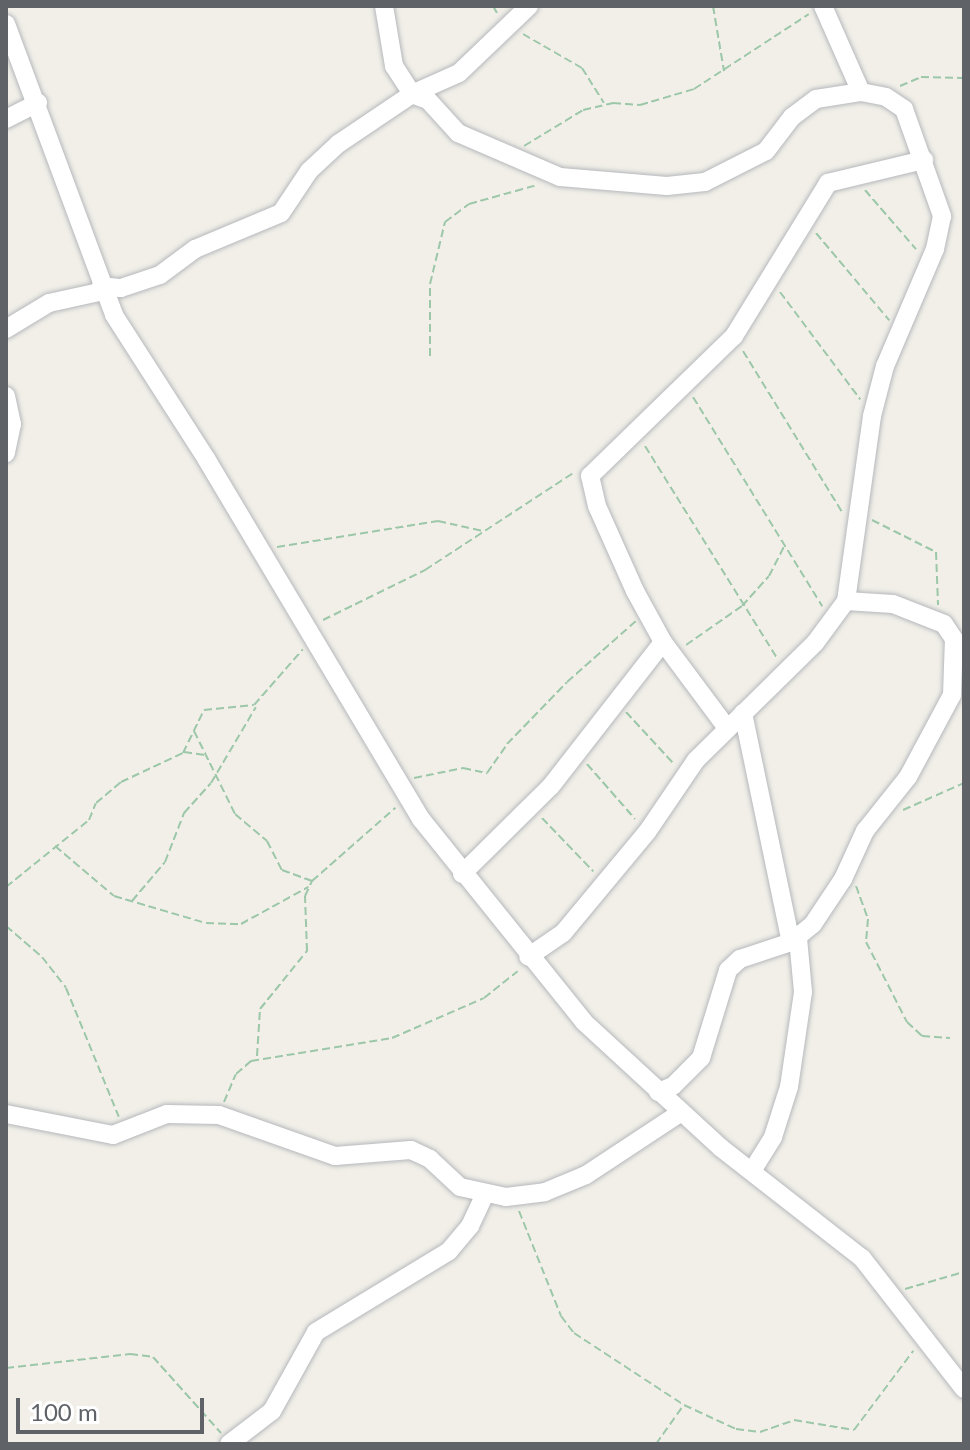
<!DOCTYPE html>
<html>
<head>
<meta charset="utf-8">
<style>
  body { margin:0 }
  #map { position:relative; width:970px; height:1450px; overflow:hidden; background:#f1efe8; font-family:Lato,sans-serif }
  div>[style] { position:absolute }
  [style*='--x'] { left:calc(var(--x)*1px); top:calc(var(--y)*1px); width:calc(var(--w)*1px); rotate:calc(var(--a)*1deg) }
  .path>* { height:2px; margin-top:-1px; transform-origin:0; background:repeating-linear-gradient(90deg,#9cc7a9 0 8px,transparent 0 12px) }
  .roads { filter:drop-shadow(0 0 2px #b5b8bc) drop-shadow(0 0 2px #b5b8bc) }
  .minor>* { height:18px; margin:-9px; padding:0 9px; transform-origin:9px; border-radius:9px; background:#fff }
  span { translate:-50% -50%; white-space:nowrap; text-align:center; line-height:1.15; -webkit-text-stroke:8px #fff; paint-order:stroke }
  .frame { position:absolute; inset:0; border:8px solid #5f6368; pointer-events:none }
  .scale { position:absolute; left:16px; top:1398px; width:188px; height:36px; box-sizing:border-box; border:4px solid #5f6368; border-top:0; padding-left:10px; font-size:24px; line-height:28px; white-space:nowrap; color:#5f6368; -webkit-text-stroke:6px #fff; paint-order:stroke }
</style>
</head>
<body>
<div id="map">
  <div class="path">
    <i style="--x:493;--y:6;--w:8;--a:60"></i>
    <i style="--x:713;--y:6;--w:66;--a:80.4"></i>
    <i style="--x:523;--y:34;--w:68;--a:30"></i>
    <i style="--x:582;--y:68;--w:41;--a:57.8"></i>
    <i style="--x:900;--y:86;--w:23;--a:-23"></i>
    <i style="--x:921;--y:77;--w:43;--a:1.3"></i>
    <i style="--x:524;--y:146;--w:69;--a:-31.4"></i>
    <i style="--x:583;--y:110;--w:31;--a:-13"></i>
    <i style="--x:613;--y:103;--w:27;--a:4"></i>
    <i style="--x:640;--y:105;--w:56;--a:-16.5"></i>
    <i style="--x:694;--y:89;--w:137;--a:-33.1"></i>
    <i style="--x:865;--y:190;--w:78;--a:49.2"></i>
    <i style="--x:816;--y:233;--w:114;--a:50"></i>
    <i style="--x:780;--y:292;--w:134;--a:53.2"></i>
    <i style="--x:743;--y:351;--w:189;--a:58.4"></i>
    <i style="--x:430;--y:356;--w:72;--a:-90"></i>
    <i style="--x:430;--y:284;--w:64;--a:-76.4"></i>
    <i style="--x:445;--y:222;--w:30;--a:-37"></i>
    <i style="--x:469;--y:204;--w:71;--a:-15.6"></i>
    <i style="--x:693;--y:397;--w:246;--a:58.3"></i>
    <i style="--x:645;--y:446;--w:250;--a:58.1"></i>
    <i style="--x:872;--y:520;--w:72;--a:26.6"></i>
    <i style="--x:936;--y:552;--w:53;--a:87.8"></i>
    <i style="--x:277;--y:547;--w:163;--a:-9.2"></i>
    <i style="--x:438;--y:521;--w:46;--a:12.5"></i>
    <i style="--x:323;--y:620;--w:114;--a:-26.1"></i>
    <i style="--x:425;--y:570;--w:179;--a:-33.2"></i>
    <i style="--x:686;--y:645;--w:68;--a:-34.9"></i>
    <i style="--x:742;--y:606;--w:40;--a:-48"></i>
    <i style="--x:769;--y:576;--w:33;--a:-63"></i>
    <i style="--x:626;--y:712;--w:69;--a:47.3"></i>
    <i style="--x:194;--y:731;--w:93;--a:63.7"></i>
    <i style="--x:235;--y:814;--w:42;--a:40.2"></i>
    <i style="--x:267;--y:841;--w:33;--a:63"></i>
    <i style="--x:282;--y:870;--w:32;--a:20"></i>
    <i style="--x:184;--y:752;--w:21;--a:8"></i>
    <i style="--x:587;--y:764;--w:73;--a:48.9"></i>
    <i style="--x:414;--y:778;--w:50;--a:-11.5"></i>
    <i style="--x:463;--y:768;--w:25;--a:12"></i>
    <i style="--x:487;--y:773;--w:35;--a:-55"></i>
    <i style="--x:507;--y:744;--w:86;--a:-45.9"></i>
    <i style="--x:567;--y:682;--w:92;--a:-41.5"></i>
    <i style="--x:903;--y:810;--w:67;--a:-23.9"></i>
    <i style="--x:542;--y:818;--w:74;--a:46.1"></i>
    <i style="--x:55;--y:846;--w:77;--a:40.3"></i>
    <i style="--x:114;--y:896;--w:96;--a:16.4"></i>
    <i style="--x:206;--y:923;--w:35;--a:2"></i>
    <i style="--x:241;--y:924;--w:77;--a:-28.9"></i>
    <i style="--x:856;--y:886;--w:35;--a:70"></i>
    <i style="--x:868;--y:919;--w:23;--a:95"></i>
    <i style="--x:866;--y:942;--w:90;--a:62.9"></i>
    <i style="--x:907;--y:1022;--w:21;--a:43"></i>
    <i style="--x:922;--y:1036;--w:28;--a:4"></i>
    <i style="--x:6;--y:887;--w:107;--a:-38.9"></i>
    <i style="--x:89;--y:820;--w:18;--a:-68"></i>
    <i style="--x:96;--y:803;--w:33;--a:-40"></i>
    <i style="--x:121;--y:782;--w:68;--a:-25.1"></i>
    <i style="--x:183;--y:753;--w:48;--a:-64"></i>
    <i style="--x:204;--y:710;--w:50;--a:-5.7"></i>
    <i style="--x:254;--y:705;--w:74;--a:-48.8"></i>
    <i style="--x:132;--y:901;--w:51;--a:-49.8"></i>
    <i style="--x:165;--y:862;--w:53;--a:-68.8"></i>
    <i style="--x:184;--y:813;--w:40;--a:-48"></i>
    <i style="--x:211;--y:783;--w:88;--a:-59.4"></i>
    <i style="--x:6;--y:926;--w:48;--a:40.7"></i>
    <i style="--x:42;--y:957;--w:39;--a:52"></i>
    <i style="--x:66;--y:988;--w:139;--a:67.7"></i>
    <i style="--x:257;--y:1056;--w:47;--a:-86.3"></i>
    <i style="--x:260;--y:1009;--w:75;--a:-51"></i>
    <i style="--x:307;--y:951;--w:55;--a:-92.1"></i>
    <i style="--x:305;--y:896;--w:17;--a:-65"></i>
    <i style="--x:312;--y:881;--w:111;--a:-41.3"></i>
    <i style="--x:224;--y:1102;--w:30;--a:-67"></i>
    <i style="--x:236;--y:1074;--w:20;--a:-41"></i>
    <i style="--x:251;--y:1061;--w:143;--a:-9.3"></i>
    <i style="--x:392;--y:1038;--w:100;--a:-23.5"></i>
    <i style="--x:484;--y:998;--w:43;--a:-38.5"></i>
    <i style="--x:519;--y:1211;--w:113;--a:68.2"></i>
    <i style="--x:561;--y:1316;--w:21;--a:53"></i>
    <i style="--x:574;--y:1333;--w:131;--a:33.2"></i>
    <i style="--x:684;--y:1405;--w:57;--a:24.8"></i>
    <i style="--x:736;--y:1429;--w:24;--a:7"></i>
    <i style="--x:760;--y:1432;--w:36;--a:-19"></i>
    <i style="--x:794;--y:1420;--w:61;--a:9.5"></i>
    <i style="--x:854;--y:1430;--w:99;--a:-53.2"></i>
    <i style="--x:905;--y:1289;--w:61;--a:-16.1"></i>
    <i style="--x:6;--y:1368;--w:125;--a:-6.4"></i>
    <i style="--x:130;--y:1354;--w:23;--a:7"></i>
    <i style="--x:153;--y:1357;--w:102;--a:48.2"></i>
    <i style="--x:656;--y:1444;--w:47;--a:-54.6"></i>
  </div>
  <div class="roads">
    <div class="minor">
      <i style="--x:384;--y:6;--w:61;--a:80.5"></i>
      <i style="--x:394;--y:66;--w:33;--a:57"></i>
      <i style="--x:412;--y:94;--w:17;--a:21"></i>
      <i style="--x:428;--y:100;--w:45;--a:47.7"></i>
      <i style="--x:458;--y:133;--w:111;--a:23.3"></i>
      <i style="--x:560;--y:177;--w:107;--a:4.8"></i>
      <i style="--x:667;--y:186;--w:38;--a:-6"></i>
      <i style="--x:705;--y:182;--w:68;--a:-26.9"></i>
      <i style="--x:766;--y:151;--w:43;--a:-52.6"></i>
      <i style="--x:792;--y:117;--w:30;--a:-37"></i>
      <i style="--x:816;--y:99;--w:46;--a:-8.8"></i>
      <i style="--x:861;--y:92;--w:25;--a:11"></i>
      <i style="--x:886;--y:97;--w:22;--a:34"></i>
      <i style="--x:904;--y:109;--w:114;--a:70.4"></i>
      <i style="--x:942;--y:216;--w:34;--a:102"></i>
      <i style="--x:935;--y:249;--w:127;--a:113.1"></i>
      <i style="--x:885;--y:366;--w:52;--a:104.6"></i>
      <i style="--x:872;--y:416;--w:187;--a:98"></i>
      <i style="--x:846;--y:601;--w:52;--a:126.4"></i>
      <i style="--x:815;--y:643;--w:167;--a:135.5"></i>
      <i style="--x:696;--y:760;--w:87;--a:124.2"></i>
      <i style="--x:647;--y:832;--w:131;--a:129.7"></i>
      <i style="--x:563;--y:933;--w:42;--a:145.6"></i>
      <i style="--x:823;--y:6;--w:94;--a:66.2"></i>
      <i style="--x:6;--y:24;--w:310;--a:69.6"></i>
      <i style="--x:114;--y:315;--w:172;--a:57.3"></i>
      <i style="--x:207;--y:460;--w:418;--a:59.2"></i>
      <i style="--x:421;--y:819;--w:260;--a:51.2"></i>
      <i style="--x:584;--y:1022;--w:186;--a:42.6"></i>
      <i style="--x:721;--y:1148;--w:179;--a:38"></i>
      <i style="--x:862;--y:1258;--w:166;--a:52.1"></i>
      <i style="--x:6;--y:119;--w:36;--a:-27"></i>
      <i style="--x:101;--y:286;--w:20;--a:6"></i>
      <i style="--x:121;--y:288;--w:41;--a:-18.4"></i>
      <i style="--x:160;--y:275;--w:44;--a:-36.6"></i>
      <i style="--x:195;--y:249;--w:93;--a:-22.7"></i>
      <i style="--x:281;--y:213;--w:50;--a:-56.3"></i>
      <i style="--x:309;--y:171;--w:40;--a:-43"></i>
      <i style="--x:338;--y:144;--w:89;--a:-34"></i>
      <i style="--x:412;--y:94;--w:51;--a:-24.1"></i>
      <i style="--x:459;--y:73;--w:97;--a:-43.7"></i>
      <i style="--x:6;--y:329;--w:50;--a:-31.2"></i>
      <i style="--x:49;--y:303;--w:56;--a:-12.3"></i>
      <i style="--x:6;--y:396;--w:29;--a:78"></i>
      <i style="--x:12;--y:424;--w:30;--a:102"></i>
      <i style="--x:743;--y:713;--w:234;--a:78.2"></i>
      <i style="--x:727;--y:728;--w:107;--a:-126.7"></i>
      <i style="--x:663;--y:642;--w:58;--a:-118.8"></i>
      <i style="--x:635;--y:591;--w:93;--a:-114.1"></i>
      <i style="--x:597;--y:506;--w:31;--a:-103"></i>
      <i style="--x:590;--y:476;--w:201;--a:-44.2"></i>
      <i style="--x:734;--y:336;--w:180;--a:-58.4"></i>
      <i style="--x:828;--y:183;--w:99;--a:-13.5"></i>
      <i style="--x:462;--y:874;--w:125;--a:-44.7"></i>
      <i style="--x:551;--y:786;--w:182;--a:-52.1"></i>
      <i style="--x:658;--y:1092;--w:16;--a:-22"></i>
      <i style="--x:673;--y:1086;--w:40;--a:-45"></i>
      <i style="--x:701;--y:1058;--w:92;--a:-72.9"></i>
      <i style="--x:728;--y:970;--w:16;--a:-43"></i>
      <i style="--x:740;--y:959;--w:54;--a:-18.4"></i>
      <i style="--x:791;--y:942;--w:28;--a:-39"></i>
      <i style="--x:813;--y:924;--w:54;--a:-56.3"></i>
      <i style="--x:843;--y:879;--w:53;--a:-65.4"></i>
      <i style="--x:865;--y:831;--w:69;--a:-51.5"></i>
      <i style="--x:908;--y:777;--w:93;--a:-61.8"></i>
      <i style="--x:952;--y:695;--w:56;--a:-88"></i>
      <i style="--x:954;--y:639;--w:18;--a:-124"></i>
      <i style="--x:944;--y:624;--w:55;--a:-158.6"></i>
      <i style="--x:893;--y:604;--w:47;--a:-176.3"></i>
      <i style="--x:6;--y:1114;--w:109;--a:11.1"></i>
      <i style="--x:113;--y:1135;--w:58;--a:-21.3"></i>
      <i style="--x:167;--y:1114;--w:52;--a:1.1"></i>
      <i style="--x:219;--y:1115;--w:123;--a:19.5"></i>
      <i style="--x:335;--y:1156;--w:76;--a:-4.5"></i>
      <i style="--x:411;--y:1150;--w:21;--a:25"></i>
      <i style="--x:430;--y:1159;--w:41;--a:43"></i>
      <i style="--x:460;--y:1187;--w:47;--a:12.3"></i>
      <i style="--x:506;--y:1197;--w:39;--a:-7"></i>
      <i style="--x:545;--y:1192;--w:44;--a:-22.5"></i>
      <i style="--x:586;--y:1175;--w:113;--a:-33.4"></i>
      <i style="--x:752;--y:1171;--w:40;--a:-58"></i>
      <i style="--x:773;--y:1137;--w:52;--a:-72.3"></i>
      <i style="--x:789;--y:1087;--w:96;--a:-81.6"></i>
      <i style="--x:803;--y:992;--w:54;--a:-95.3"></i>
      <i style="--x:229;--y:1444;--w:54;--a:-37.5"></i>
      <i style="--x:272;--y:1411;--w:90;--a:-60.9"></i>
      <i style="--x:316;--y:1332;--w:156;--a:-31.3"></i>
      <i style="--x:449;--y:1251;--w:33;--a:-50"></i>
      <i style="--x:470;--y:1226;--w:33;--a:-65"></i>
    </div>
  </div>
  <div class="frame"></div>
  <div class="scale">100 m</div>
</div>
</body>
</html>
